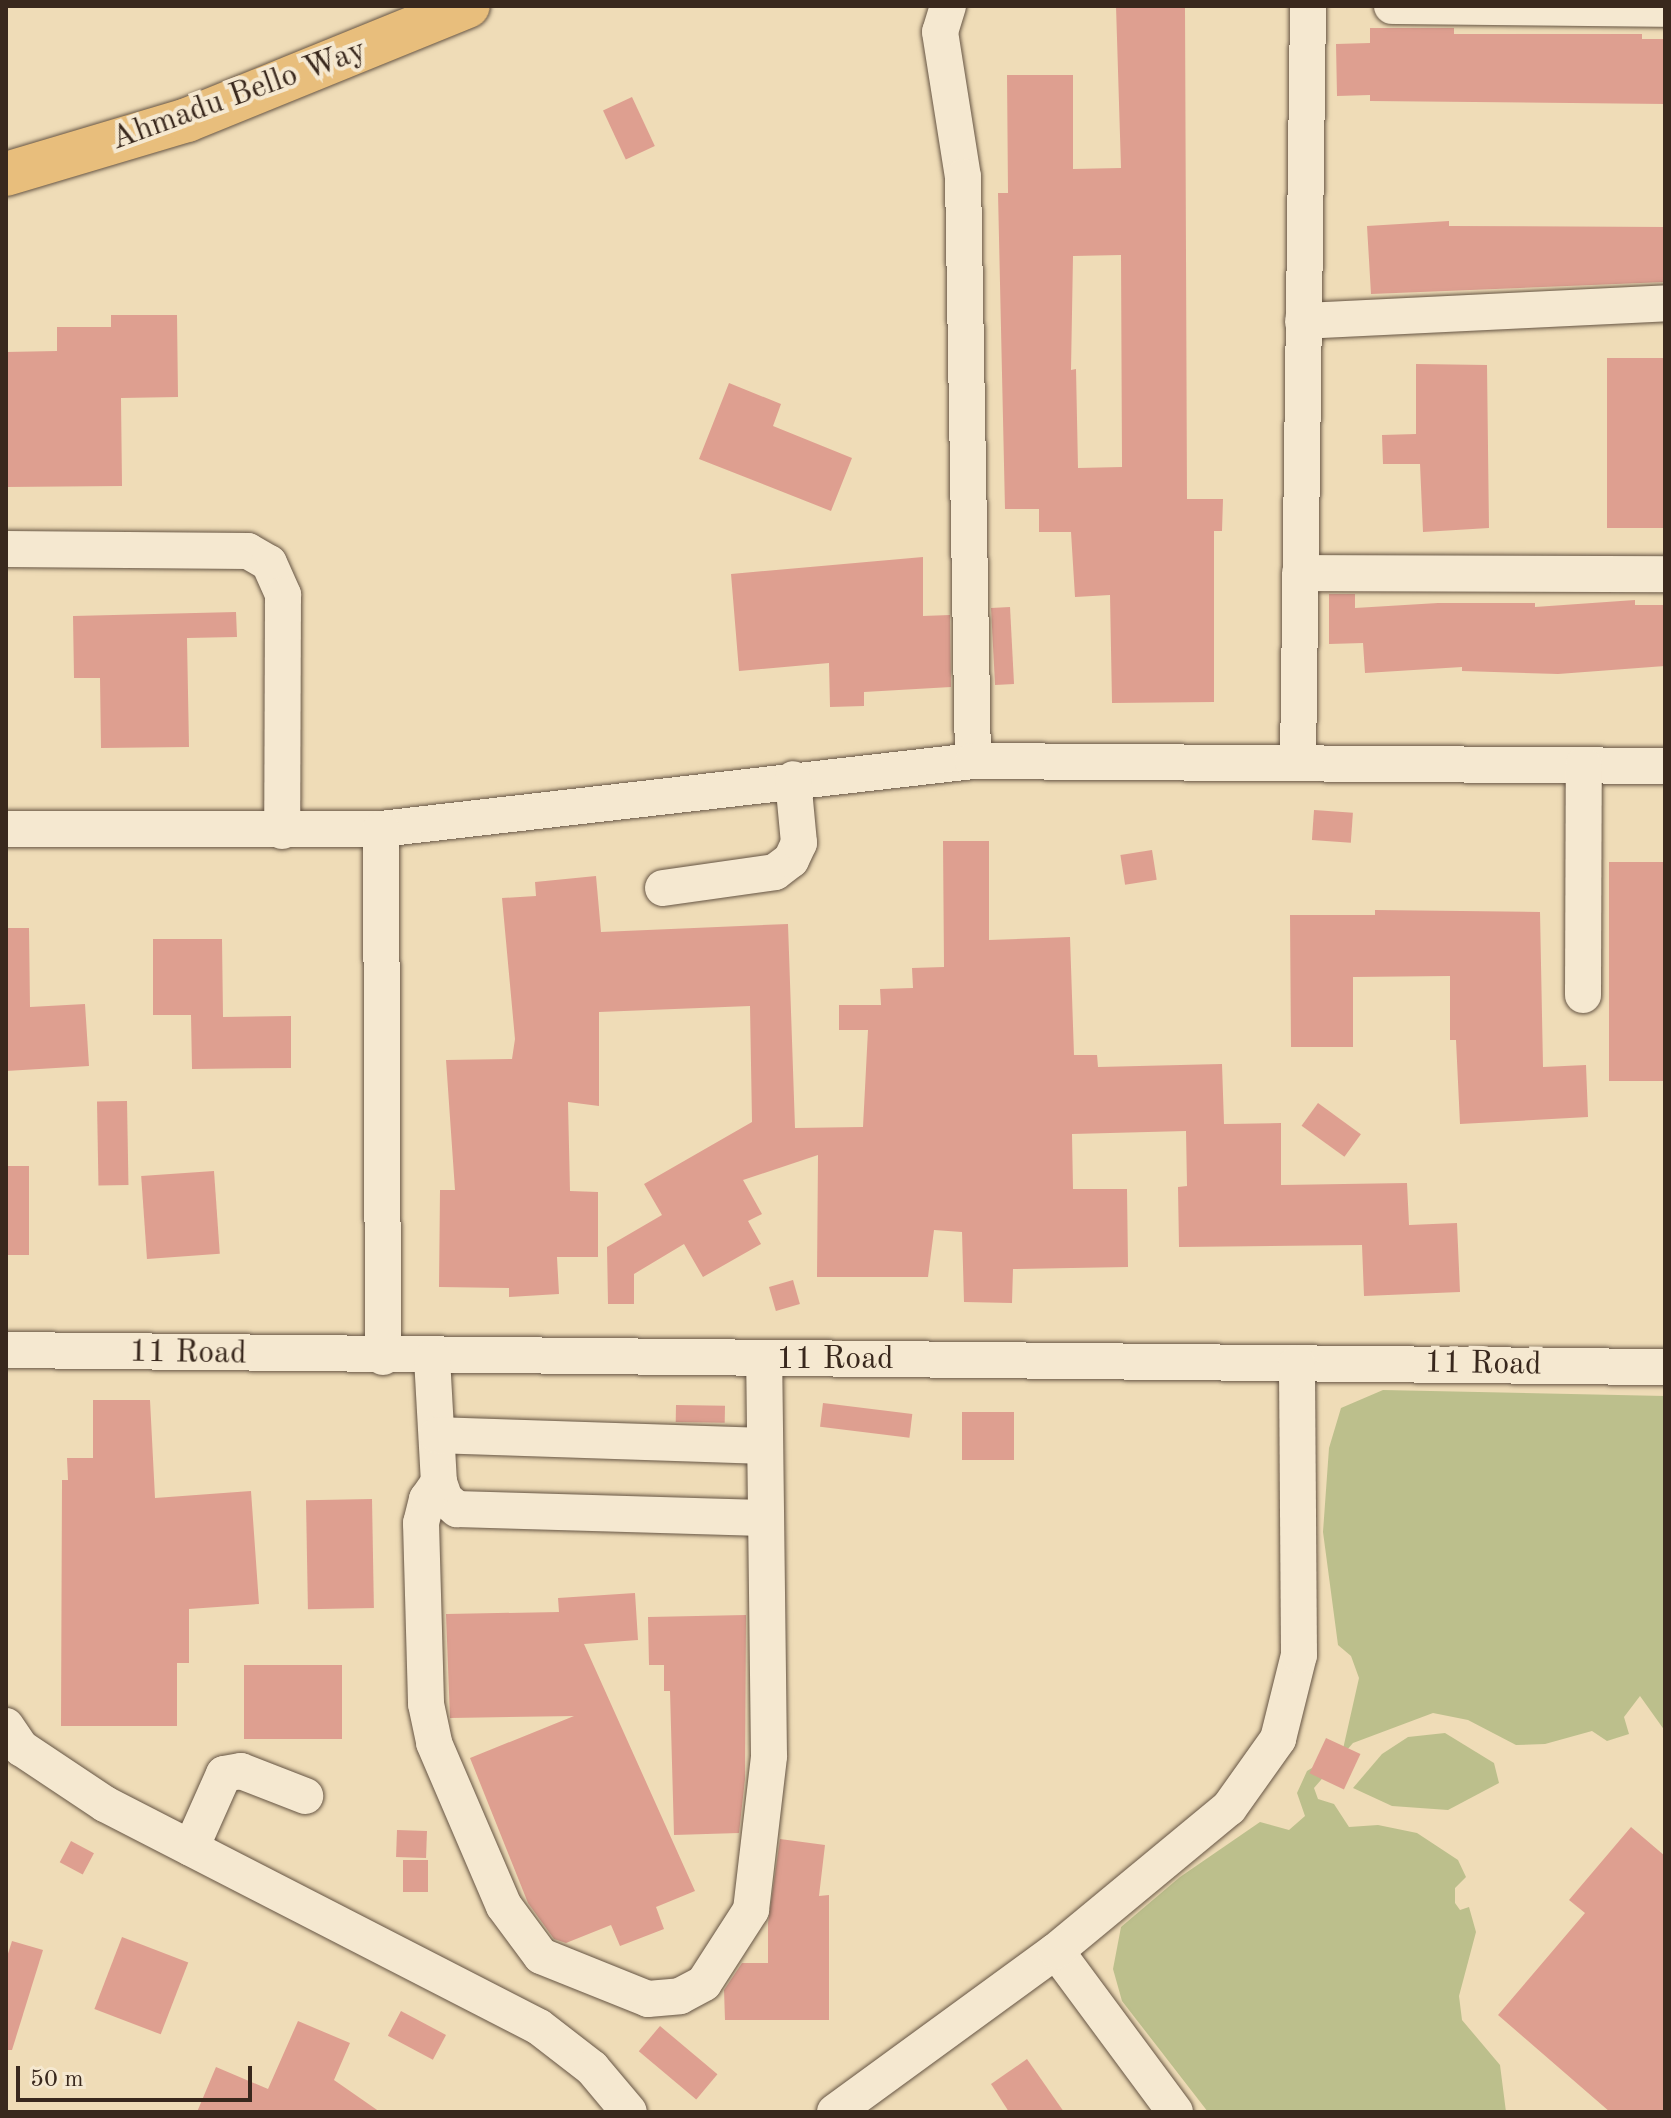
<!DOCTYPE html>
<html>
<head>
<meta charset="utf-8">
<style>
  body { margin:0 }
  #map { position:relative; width:1671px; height:2118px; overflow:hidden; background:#efdcb7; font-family:"Old Standard TT",serif }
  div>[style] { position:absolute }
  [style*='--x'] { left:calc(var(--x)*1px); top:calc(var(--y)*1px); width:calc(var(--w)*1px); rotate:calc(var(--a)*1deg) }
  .green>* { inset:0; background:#bcbf8c }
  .building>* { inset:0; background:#de9f90; transform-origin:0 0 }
  .roads { filter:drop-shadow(0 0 2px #654) drop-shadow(0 0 2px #654) }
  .minor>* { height:36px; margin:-18px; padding:0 18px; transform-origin:18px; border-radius:18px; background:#f5e8d0 }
  .major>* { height:44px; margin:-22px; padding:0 22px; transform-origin:22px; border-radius:22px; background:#e8be7c }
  span { translate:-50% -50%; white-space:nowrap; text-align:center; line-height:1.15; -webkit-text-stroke:8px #f5e8d0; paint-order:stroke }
  .street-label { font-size:32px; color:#39281d }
  .frame { position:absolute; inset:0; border:8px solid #39281d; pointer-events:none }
  .scale { position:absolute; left:16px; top:2066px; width:236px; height:36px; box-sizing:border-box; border:4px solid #39281d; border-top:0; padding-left:10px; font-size:24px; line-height:28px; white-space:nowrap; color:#39281d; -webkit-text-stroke:6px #f5e8d0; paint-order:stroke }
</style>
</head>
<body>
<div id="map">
  <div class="green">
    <i style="clip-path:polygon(1383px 1390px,1665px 1396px,1665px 1731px,1640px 1696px,1624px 1717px,1629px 1734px,1607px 1741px,1592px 1731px,1545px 1744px,1516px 1745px,1468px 1720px,1433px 1713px,1353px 1743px,1314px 1788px,1318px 1799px,1334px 1804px,1349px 1827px,1378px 1825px,1417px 1833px,1458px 1860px,1466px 1877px,1455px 1888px,1455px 1903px,1460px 1910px,1469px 1907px,1476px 1932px,1459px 1996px,1462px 2020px,1500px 2065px,1506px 2112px,1208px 2112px,1122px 2001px,1113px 1969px,1121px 1927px,1180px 1877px,1260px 1822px,1289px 1830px,1305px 1816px,1297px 1793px,1307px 1771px,1343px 1749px,1359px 1678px,1351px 1656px,1338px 1645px,1323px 1532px,1329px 1448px,1341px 1408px)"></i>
    <i style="clip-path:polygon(1445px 1733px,1494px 1763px,1499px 1783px,1448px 1810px,1392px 1806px,1353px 1788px,1382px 1754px,1408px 1737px)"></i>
  </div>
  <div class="building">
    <i style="clip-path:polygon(evenodd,1116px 6px,1185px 6px,1187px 499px,1223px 499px,1222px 531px,1214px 531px,1214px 702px,1112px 703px,1110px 595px,1075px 597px,1071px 532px,1039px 532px,1039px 509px,1005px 509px,998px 193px,1008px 193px,1007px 75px,1073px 75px,1073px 169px,1121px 168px,1116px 6px,1121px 255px,1122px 467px,1078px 468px,1076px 369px,1071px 370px,1073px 256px,1121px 255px)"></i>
    <i style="clip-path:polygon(1370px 28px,1454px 28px,1454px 34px,1642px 34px,1642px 39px,1665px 39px,1665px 104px,1370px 101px,1370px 95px,1337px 96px,1336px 44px,1370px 43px)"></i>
    <i style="left:632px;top:97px;width:54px;height:32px;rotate:65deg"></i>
    <i style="clip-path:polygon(1449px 221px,1449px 226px,1665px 227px,1665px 282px,1371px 294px,1367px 226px)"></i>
    <i style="clip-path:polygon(111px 315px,177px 315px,178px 397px,121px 398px,122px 486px,6px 487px,6px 352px,57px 351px,57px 327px,111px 327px)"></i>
    <i style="left:1665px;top:358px;width:170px;height:58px;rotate:90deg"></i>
    <i style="clip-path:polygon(1416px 364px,1487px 365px,1489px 528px,1423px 532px,1420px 464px,1383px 464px,1382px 435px,1416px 434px)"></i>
    <i style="clip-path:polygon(729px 383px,781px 404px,773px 426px,852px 458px,831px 511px,699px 459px)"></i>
    <i style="clip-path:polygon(923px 557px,923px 616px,950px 615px,951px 687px,864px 692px,864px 706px,830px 707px,829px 663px,739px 671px,731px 574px)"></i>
    <i style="clip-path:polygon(1329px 594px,1355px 594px,1355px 608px,1438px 603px,1535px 603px,1535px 607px,1635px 600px,1635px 605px,1665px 605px,1665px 666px,1558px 674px,1462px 671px,1462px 667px,1365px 673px,1363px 643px,1329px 644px)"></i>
    <i style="left:1010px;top:607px;width:77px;height:19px;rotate:87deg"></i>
    <i style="clip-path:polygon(236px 612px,237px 637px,187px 638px,189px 747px,101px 748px,100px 678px,74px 678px,73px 616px)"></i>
    <i style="left:1314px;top:810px;width:39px;height:30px;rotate:4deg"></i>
    <i style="clip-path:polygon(943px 841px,989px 841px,989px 940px,1070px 937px,1074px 1055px,1097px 1055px,1098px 1067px,1222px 1064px,1224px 1124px,1281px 1123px,1281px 1185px,1407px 1183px,1409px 1225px,1457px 1223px,1460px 1292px,1364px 1296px,1362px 1245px,1179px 1247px,1178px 1187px,1187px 1186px,1186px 1131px,1072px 1134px,1073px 1189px,1127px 1189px,1128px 1267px,1013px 1269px,1012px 1303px,964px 1302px,962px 1232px,934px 1230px,928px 1277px,817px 1277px,818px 1155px,743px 1180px,762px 1214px,748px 1221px,761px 1244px,703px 1277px,684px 1244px,634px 1274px,634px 1304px,608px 1304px,607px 1247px,662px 1215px,644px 1184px,752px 1122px,750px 1006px,599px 1012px,599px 1106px,568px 1102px,570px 1191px,598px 1192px,598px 1257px,557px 1257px,559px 1294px,509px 1297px,509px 1288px,439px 1287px,440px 1190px,455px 1190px,446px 1060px,512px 1059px,515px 1039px,502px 898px,536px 896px,535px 882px,596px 876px,601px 932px,788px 924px,795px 1128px,863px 1127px,868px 1030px,839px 1030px,839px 1005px,881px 1005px,880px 989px,913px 988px,912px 968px,944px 967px)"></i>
    <i style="left:1152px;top:850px;width:30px;height:32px;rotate:81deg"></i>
    <i style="left:1609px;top:862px;width:56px;height:219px"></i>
    <i style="clip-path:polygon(1375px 910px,1540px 912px,1543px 1067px,1586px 1065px,1588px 1117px,1460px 1124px,1456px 1040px,1450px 1040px,1450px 976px,1353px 977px,1353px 1047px,1291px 1047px,1290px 915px,1375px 915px)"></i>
    <i style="clip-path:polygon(6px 928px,29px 928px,30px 1007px,85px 1004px,89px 1066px,6px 1071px)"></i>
    <i style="clip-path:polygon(153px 939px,222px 939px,223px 1017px,291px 1016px,291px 1068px,192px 1069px,191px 1015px,153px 1015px)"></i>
    <i style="left:127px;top:1101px;width:84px;height:30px;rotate:89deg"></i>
    <i style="left:1318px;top:1103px;width:53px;height:28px;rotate:36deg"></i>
    <i style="left:6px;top:1166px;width:23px;height:89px"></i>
    <i style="left:214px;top:1171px;width:83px;height:73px;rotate:86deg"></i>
    <i style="left:793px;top:1280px;width:25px;height:25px;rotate:74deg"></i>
    <i style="clip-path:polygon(93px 1400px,150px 1400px,155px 1498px,251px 1491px,259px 1604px,189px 1609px,189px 1663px,177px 1663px,177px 1726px,61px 1726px,62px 1480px,68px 1480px,67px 1458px,93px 1458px)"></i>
    <i style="left:823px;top:1403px;width:90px;height:24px;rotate:7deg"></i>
    <i style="left:676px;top:1405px;width:49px;height:17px;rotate:1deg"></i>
    <i style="left:962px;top:1412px;width:52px;height:48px"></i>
    <i style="left:372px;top:1499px;width:109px;height:66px;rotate:89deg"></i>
    <i style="clip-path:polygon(635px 1593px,638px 1640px,584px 1644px,695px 1891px,656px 1907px,664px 1929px,620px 1946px,611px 1925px,566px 1943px,554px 1939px,528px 1903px,470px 1758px,574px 1716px,450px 1718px,446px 1614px,559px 1612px,558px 1598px)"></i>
    <i style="clip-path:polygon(746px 1615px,745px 1779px,739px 1833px,674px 1835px,670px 1691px,664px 1691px,664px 1665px,649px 1665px,648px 1617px)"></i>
    <i style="left:342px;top:1665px;width:74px;height:98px;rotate:90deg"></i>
    <i style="left:1326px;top:1738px;width:38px;height:39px;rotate:25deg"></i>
    <i style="clip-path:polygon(1631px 1827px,1665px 1856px,1665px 2112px,1610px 2112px,1498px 2015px,1585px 1913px,1569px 1900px)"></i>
    <i style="left:397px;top:1830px;width:30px;height:27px;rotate:2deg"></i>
    <i style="clip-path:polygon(780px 1839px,825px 1845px,819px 1896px,829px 1895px,829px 2020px,725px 2020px,724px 1990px,742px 1963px,768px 1963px,768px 1923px)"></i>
    <i style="left:71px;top:1841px;width:26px;height:24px;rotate:28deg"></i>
    <i style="left:403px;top:1860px;width:25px;height:32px"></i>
    <i style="left:122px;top:1937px;width:71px;height:77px;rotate:21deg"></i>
    <i style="clip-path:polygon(12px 1941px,43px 1950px,12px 2050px,6px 2050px,6px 1960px)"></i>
    <i style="left:401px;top:2011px;width:51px;height:28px;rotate:28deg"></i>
    <i style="clip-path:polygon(298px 2021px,350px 2043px,334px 2080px,380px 2112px,197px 2112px,216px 2067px,268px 2089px)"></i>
    <i style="left:660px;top:2026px;width:75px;height:33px;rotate:40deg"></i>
    <i style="clip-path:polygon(1027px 2059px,1064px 2112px,1009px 2112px,991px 2084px)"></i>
  </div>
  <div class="roads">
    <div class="minor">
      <i style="--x:948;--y:6;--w:27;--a:107"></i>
      <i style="--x:940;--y:32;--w:147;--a:81"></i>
      <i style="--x:963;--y:177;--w:584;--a:89.02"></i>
      <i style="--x:1392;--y:6;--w:273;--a:0.6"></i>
      <i style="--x:1303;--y:321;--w:362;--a:-2.8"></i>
      <i style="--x:6;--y:549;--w:242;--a:0.5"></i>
      <i style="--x:248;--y:551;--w:24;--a:30"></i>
      <i style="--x:269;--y:563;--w:35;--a:66"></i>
      <i style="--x:283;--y:595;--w:236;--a:90.2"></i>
      <i style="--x:1300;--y:573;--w:365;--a:0.2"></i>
      <i style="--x:1298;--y:762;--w:756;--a:-89.24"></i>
      <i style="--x:6;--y:829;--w:375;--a:0"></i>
      <i style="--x:381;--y:829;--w:596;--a:-6.55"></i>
      <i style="--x:973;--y:761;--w:692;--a:0.41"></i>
      <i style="--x:381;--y:829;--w:528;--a:89.78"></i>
      <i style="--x:663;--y:888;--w:113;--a:-8.1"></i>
      <i style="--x:775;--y:872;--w:20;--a:-37"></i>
      <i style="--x:791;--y:860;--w:19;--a:-65"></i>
      <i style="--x:799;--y:843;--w:64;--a:-95.4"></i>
      <i style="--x:1583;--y:995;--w:230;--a:-89.8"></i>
      <i style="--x:6;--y:1350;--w:1659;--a:0.59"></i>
      <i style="--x:432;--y:1358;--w:124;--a:86.8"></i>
      <i style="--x:439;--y:1482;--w:18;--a:71"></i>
      <i style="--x:445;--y:1499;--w:16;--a:40"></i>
      <i style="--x:457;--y:1509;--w:305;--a:1.7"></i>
      <i style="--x:437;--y:1435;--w:326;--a:1.9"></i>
      <i style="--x:439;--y:1482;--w:21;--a:125"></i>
      <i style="--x:427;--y:1499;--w:25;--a:104"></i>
      <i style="--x:421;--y:1523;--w:181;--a:88.4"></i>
      <i style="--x:426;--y:1704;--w:40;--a:78"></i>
      <i style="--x:434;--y:1743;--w:177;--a:66.8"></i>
      <i style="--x:504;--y:1906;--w:62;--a:53.5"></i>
      <i style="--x:541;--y:1956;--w:115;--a:21.9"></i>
      <i style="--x:648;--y:1999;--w:32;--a:-5"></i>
      <i style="--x:680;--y:1996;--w:27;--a:-28"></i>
      <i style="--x:704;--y:1983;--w:87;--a:-57.2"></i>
      <i style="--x:751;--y:1910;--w:155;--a:-83.3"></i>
      <i style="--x:769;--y:1756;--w:396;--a:-90.7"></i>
      <i style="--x:6;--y:1726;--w:27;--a:56"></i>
      <i style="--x:21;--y:1748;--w:101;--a:33.7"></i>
      <i style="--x:105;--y:1804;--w:488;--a:27.2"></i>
      <i style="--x:539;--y:2027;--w:67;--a:37.7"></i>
      <i style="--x:592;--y:2068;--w:57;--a:49.9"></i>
      <i style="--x:191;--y:1848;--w:81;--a:-66"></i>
      <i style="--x:224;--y:1774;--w:17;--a:-10"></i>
      <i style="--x:241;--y:1771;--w:69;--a:21.3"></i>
      <i style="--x:1056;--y:1951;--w:200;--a:53.5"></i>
      <i style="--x:835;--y:2112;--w:273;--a:-36.1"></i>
      <i style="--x:1056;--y:1951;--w:224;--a:-39.6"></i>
      <i style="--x:1229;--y:1808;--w:85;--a:-54.6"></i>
      <i style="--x:1278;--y:1739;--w:87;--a:-76"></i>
      <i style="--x:1299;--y:1655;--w:292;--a:-90.4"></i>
    </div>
    <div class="major">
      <i style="--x:6;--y:174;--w:189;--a:-16.6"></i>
      <i style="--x:187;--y:120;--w:303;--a:-22.1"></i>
    </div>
  </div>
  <div class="street-label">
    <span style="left:239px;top:96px;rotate:-20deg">Ahmadu Bello Way</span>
    <span style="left:188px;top:1354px;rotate:1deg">11 Road</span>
    <span style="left:835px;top:1360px">11 Road</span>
    <span style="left:1483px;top:1365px;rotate:1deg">11 Road</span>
  </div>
  <div class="frame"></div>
  <div class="scale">50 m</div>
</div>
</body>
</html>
